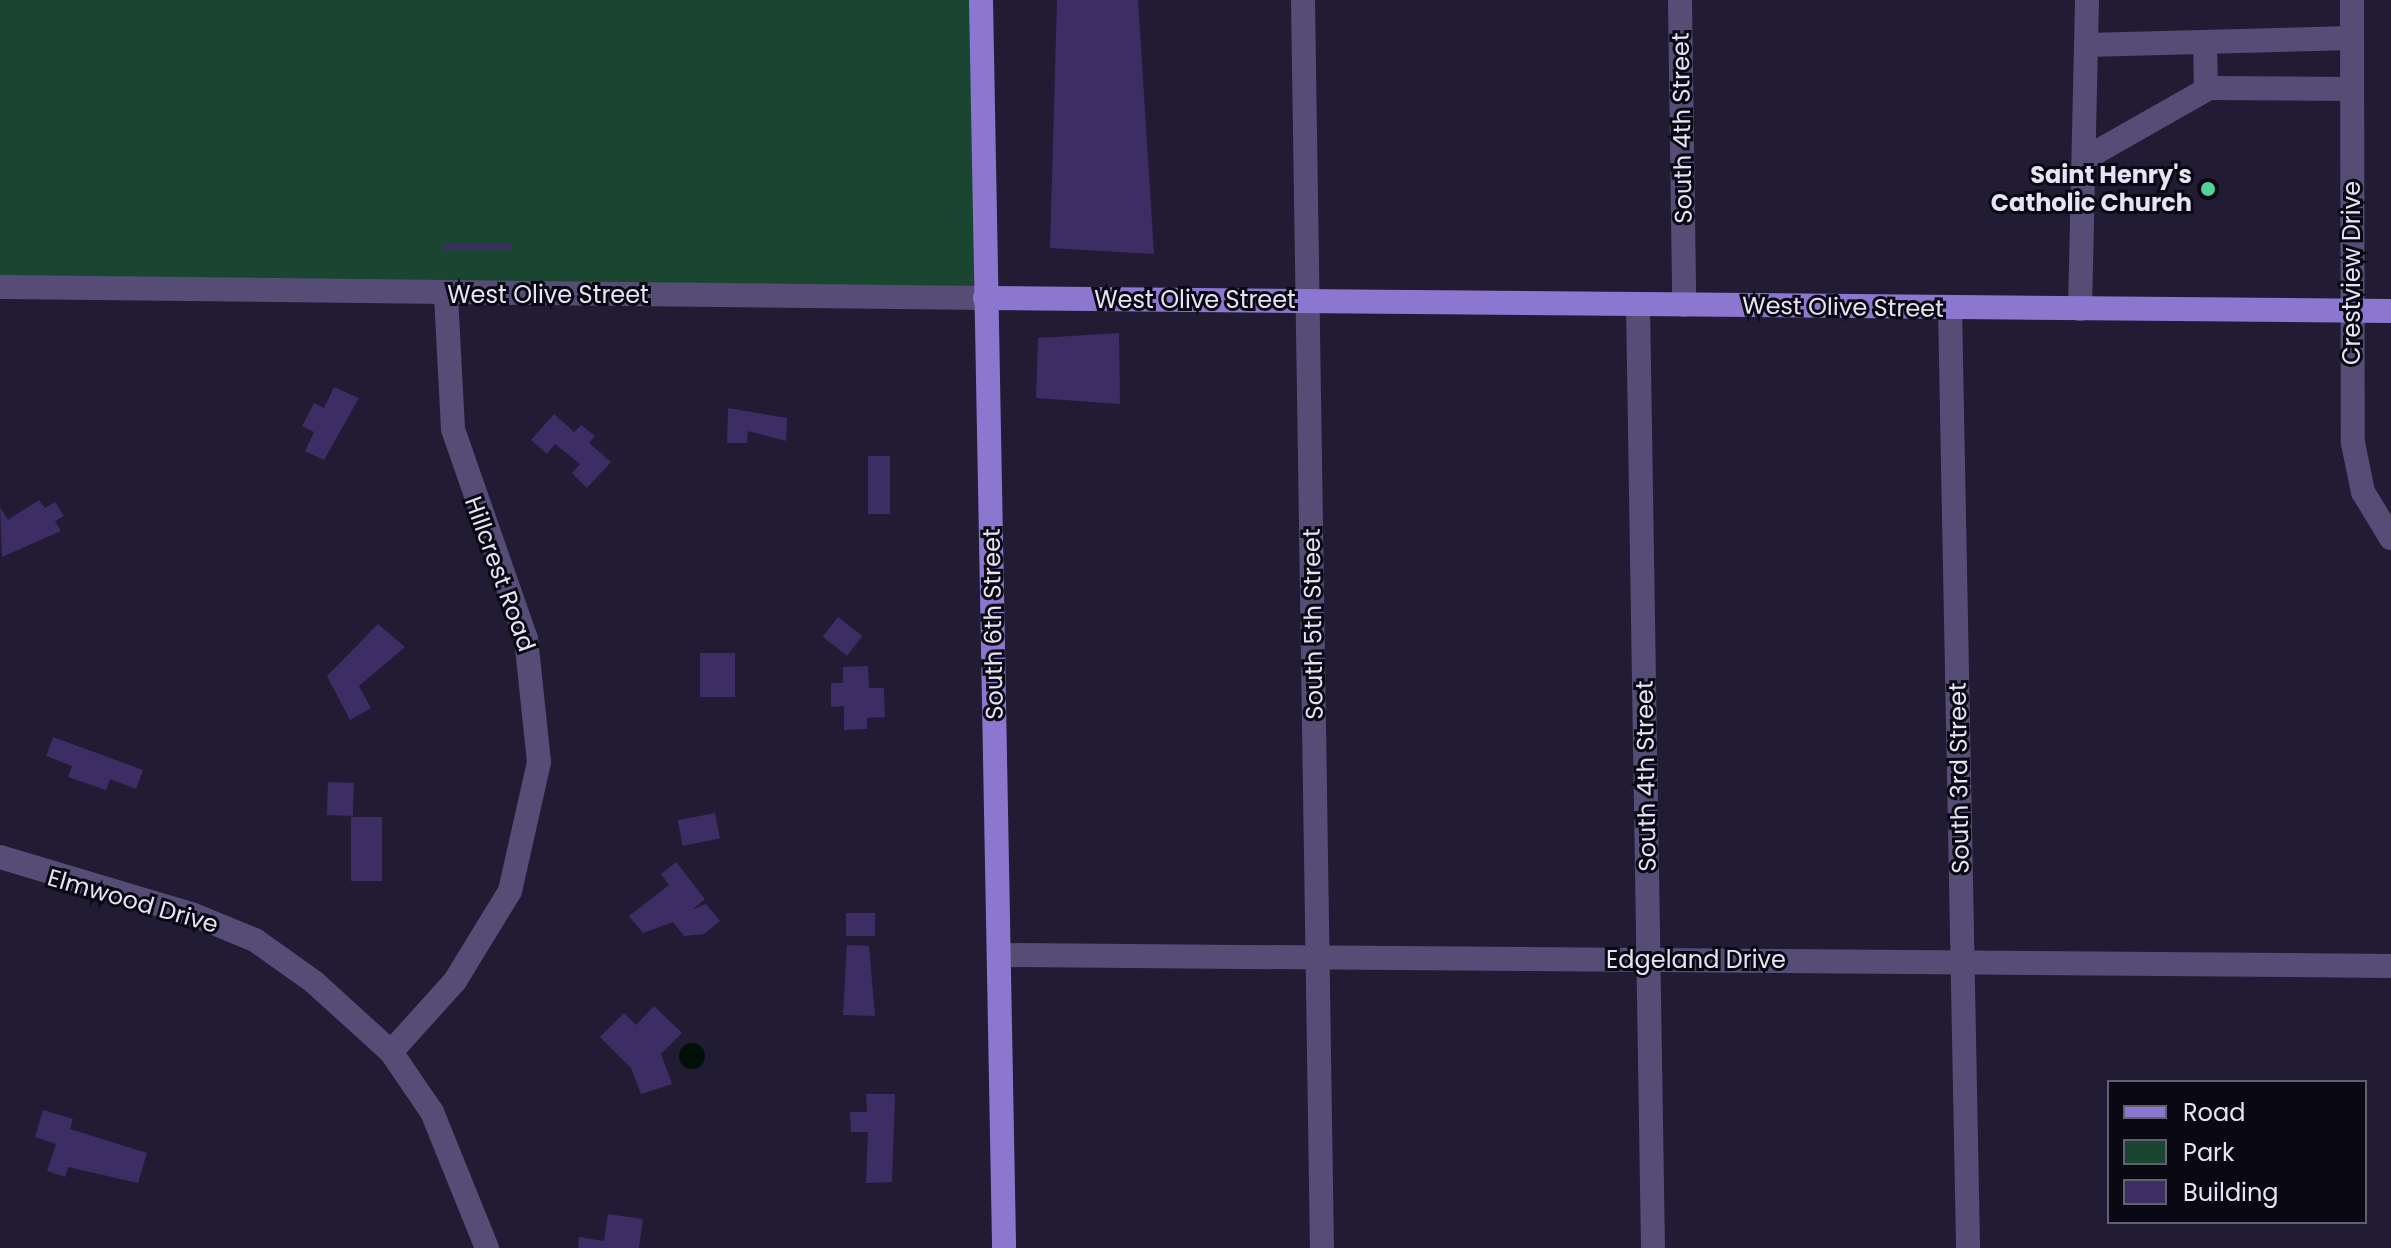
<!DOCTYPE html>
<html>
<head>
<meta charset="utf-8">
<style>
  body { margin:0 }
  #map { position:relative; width:2391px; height:1248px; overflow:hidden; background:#211b33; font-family:Poppins,sans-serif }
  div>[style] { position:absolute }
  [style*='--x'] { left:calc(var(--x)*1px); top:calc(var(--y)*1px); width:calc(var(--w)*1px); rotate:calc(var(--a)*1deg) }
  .green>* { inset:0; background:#1a4631; transform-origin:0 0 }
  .water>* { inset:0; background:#001208 }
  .round { border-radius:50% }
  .building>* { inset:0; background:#3c2d65; transform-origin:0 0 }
  .minor>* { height:24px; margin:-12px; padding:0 12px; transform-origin:12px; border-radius:12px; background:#564d77 }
  .major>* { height:24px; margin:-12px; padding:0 12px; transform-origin:12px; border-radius:12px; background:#8c77d0 }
  .dots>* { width:22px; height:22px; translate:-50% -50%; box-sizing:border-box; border:4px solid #0a0812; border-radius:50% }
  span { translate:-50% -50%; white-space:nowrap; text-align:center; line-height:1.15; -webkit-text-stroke:6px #0a0812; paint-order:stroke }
  .street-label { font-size:24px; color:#e6e3f4 }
  .poi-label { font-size:24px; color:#e6e3f4; font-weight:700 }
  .right { translate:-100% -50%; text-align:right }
  .legend { position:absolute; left:2107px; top:1080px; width:260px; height:144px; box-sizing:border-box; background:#0a0812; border:2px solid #62606c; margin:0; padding:10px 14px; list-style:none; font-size:24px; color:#e6e3f4 }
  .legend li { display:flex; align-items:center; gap:16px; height:40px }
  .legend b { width:40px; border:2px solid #62606c }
</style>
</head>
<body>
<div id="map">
  <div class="green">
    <i style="left:0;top:0;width:974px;height:287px"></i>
  </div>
  <div class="water">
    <i class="round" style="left:679px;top:1043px;width:26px;height:26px"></i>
  </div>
  <div class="building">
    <i style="clip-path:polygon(1057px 0,1138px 0,1154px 254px,1050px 248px)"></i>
    <i style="left:443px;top:243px;width:69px;height:7px"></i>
    <i style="clip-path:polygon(1119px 333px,1120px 404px,1036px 398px,1038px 338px)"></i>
    <i style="clip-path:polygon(334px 387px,359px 398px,324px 460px,305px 451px,314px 432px,302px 426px,314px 403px,324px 408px)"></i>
    <i style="clip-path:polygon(728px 408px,787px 418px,786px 441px,748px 431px,747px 443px,727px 443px)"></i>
    <i style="clip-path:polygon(554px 414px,574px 432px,581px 425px,595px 436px,589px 443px,611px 462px,587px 488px,572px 473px,580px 464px,555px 444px,547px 454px,531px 440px)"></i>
    <i style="left:868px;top:456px;width:22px;height:58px"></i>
    <i style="clip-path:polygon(39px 500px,45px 508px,55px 502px,64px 516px,55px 521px,61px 531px,2px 557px,0 507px,8px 520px)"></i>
    <i style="left:838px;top:617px;width:31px;height:25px;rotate:38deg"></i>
    <i style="clip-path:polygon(378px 624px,405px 647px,359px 686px,371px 708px,350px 720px,327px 676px)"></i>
    <i style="left:700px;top:653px;width:35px;height:44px"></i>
    <i style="clip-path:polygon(868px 666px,869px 688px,884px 688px,885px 717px,867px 718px,867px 729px,844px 730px,844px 706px,831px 707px,831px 683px,843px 683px,843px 667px)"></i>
    <i style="clip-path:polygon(53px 737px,143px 770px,136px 789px,110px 779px,106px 790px,68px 777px,72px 766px,46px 756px)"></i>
    <i style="left:328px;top:782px;width:26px;height:33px;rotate:2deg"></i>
    <i style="left:715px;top:813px;width:26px;height:38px;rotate:79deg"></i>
    <i style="left:351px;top:817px;width:31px;height:64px"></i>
    <i style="clip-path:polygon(676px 862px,705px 899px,692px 910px,706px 904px,720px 921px,704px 934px,684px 936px,673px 922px,643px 933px,629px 916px,669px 885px,661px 874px)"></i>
    <i style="left:846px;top:913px;width:29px;height:23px"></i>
    <i style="clip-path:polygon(847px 945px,869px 946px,875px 1016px,843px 1015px)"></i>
    <i style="clip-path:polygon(654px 1006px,682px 1033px,661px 1054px,672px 1084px,641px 1094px,631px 1068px,600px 1037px,624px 1013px,636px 1025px)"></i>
    <i style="clip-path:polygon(866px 1094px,895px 1094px,892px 1182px,866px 1183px,868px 1132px,851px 1132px,850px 1112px,867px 1112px)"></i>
    <i style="clip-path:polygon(43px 1110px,73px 1119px,70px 1129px,147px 1153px,138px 1183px,68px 1167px,65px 1177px,47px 1171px,56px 1144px,35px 1137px)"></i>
    <i style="clip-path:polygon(608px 1214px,643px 1219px,639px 1248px,578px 1248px,579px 1237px,604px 1241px)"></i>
  </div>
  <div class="minor">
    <i style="--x:1303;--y:0;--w:1248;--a:89.13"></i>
    <i style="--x:1680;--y:0;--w:305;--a:89.2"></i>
    <i style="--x:2352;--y:0;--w:443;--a:89.9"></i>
    <i style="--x:2353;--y:443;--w:50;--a:78.5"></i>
    <i style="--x:2363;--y:492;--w:54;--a:58.7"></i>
    <i style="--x:2205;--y:42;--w:47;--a:88.8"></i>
    <i style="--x:2086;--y:45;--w:266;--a:-1.5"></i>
    <i style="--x:2086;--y:158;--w:142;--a:-29.6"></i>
    <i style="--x:2209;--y:88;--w:143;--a:0.4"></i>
    <i style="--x:0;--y:287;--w:985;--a:0.64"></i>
    <i style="--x:1638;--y:304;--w:944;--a:89.09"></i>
    <i style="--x:1950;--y:308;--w:940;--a:88.9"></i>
    <i style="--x:2080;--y:309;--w:309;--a:-88.7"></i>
    <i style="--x:0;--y:857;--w:202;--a:16.6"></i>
    <i style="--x:194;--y:915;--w:66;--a:22.3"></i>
    <i style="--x:255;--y:940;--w:72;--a:35.4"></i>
    <i style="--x:314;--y:982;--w:104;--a:42.3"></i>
    <i style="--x:391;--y:1052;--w:73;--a:55.7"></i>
    <i style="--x:432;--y:1112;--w:147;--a:68"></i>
    <i style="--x:1001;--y:955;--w:1390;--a:0.45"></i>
    <i style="--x:391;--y:1052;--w:96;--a:-48"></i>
    <i style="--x:455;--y:981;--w:105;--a:-58.6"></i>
    <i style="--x:510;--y:891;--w:132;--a:-77.3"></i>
    <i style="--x:539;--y:762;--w:124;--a:-96"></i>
    <i style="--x:526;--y:639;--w:222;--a:-109.2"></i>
    <i style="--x:453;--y:429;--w:135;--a:-93"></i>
  </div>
  <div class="major">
    <i style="--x:981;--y:0;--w:1248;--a:88.94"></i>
    <i style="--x:985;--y:298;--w:1406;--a:0.53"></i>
  </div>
  <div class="dots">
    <i style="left:2208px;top:189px;background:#50d398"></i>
  </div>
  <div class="street-label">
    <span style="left:1682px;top:128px;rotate:-91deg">South 4th Street</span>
    <span style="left:2352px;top:273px;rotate:-90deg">Crestview Drive</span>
    <span style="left:548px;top:295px">West Olive Street</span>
    <span style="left:1195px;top:300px">West Olive Street</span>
    <span style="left:1843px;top:307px;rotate:1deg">West Olive Street</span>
    <span style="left:500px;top:574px;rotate:70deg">Hillcrest Road</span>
    <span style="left:993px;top:624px;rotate:-91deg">South 6th Street</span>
    <span style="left:1313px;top:624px;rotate:-91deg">South 5th Street</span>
    <span style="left:1646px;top:776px;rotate:-91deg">South 4th Street</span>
    <span style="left:1959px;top:778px;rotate:-91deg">South 3rd Street</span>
    <span style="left:133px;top:901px;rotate:16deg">Elmwood Drive</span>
    <span style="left:1696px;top:960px">Edgeland Drive</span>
  </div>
  <div class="poi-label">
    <span class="right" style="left:2192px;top:189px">Saint Henry's<br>Catholic Church</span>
  </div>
  <ul class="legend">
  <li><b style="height:10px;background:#8c77d0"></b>Road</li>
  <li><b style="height:22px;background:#1a4631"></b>Park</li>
  <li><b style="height:22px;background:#3c2d65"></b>Building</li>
  </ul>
</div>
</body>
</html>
